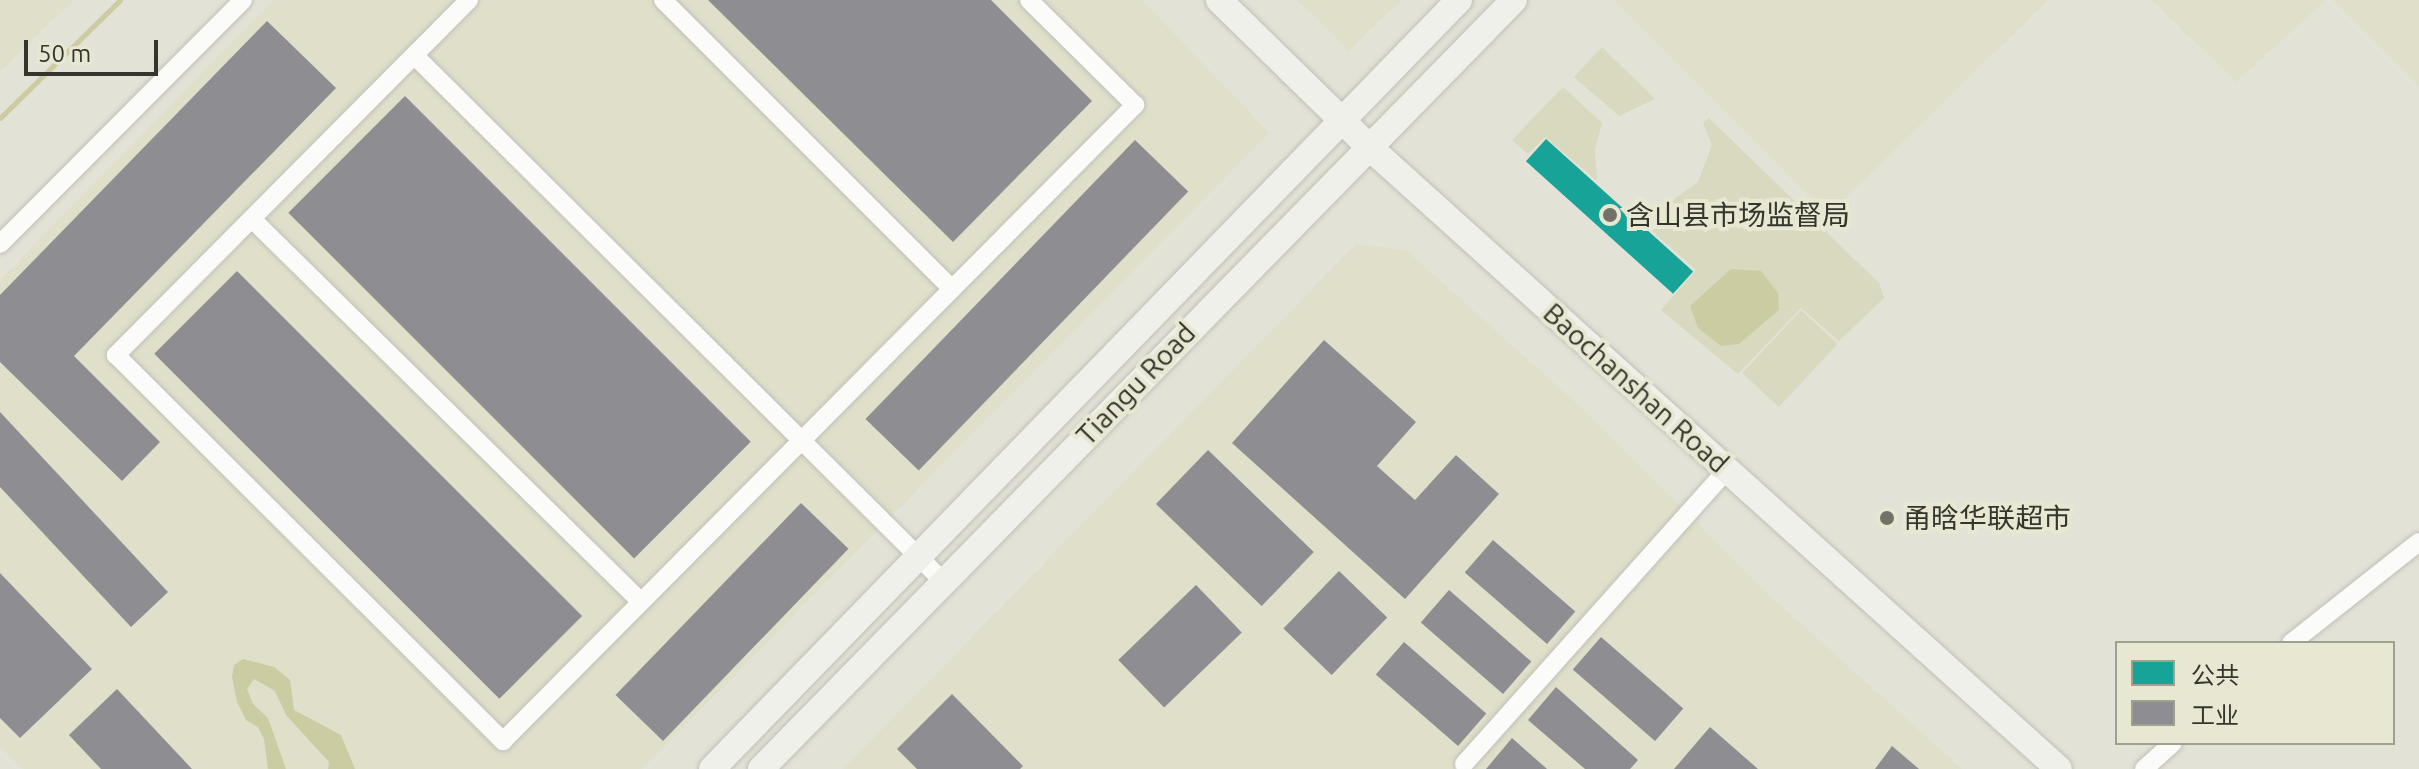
<!DOCTYPE html>
<html>
<head>
<meta charset="utf-8">
<style>
  body { margin:0 }
  #map { position:relative; width:2419px; height:769px; overflow:hidden; background:#e2e2d7; font-family:Ubuntu,"Noto Sans SC",sans-serif }
  div>[style] { position:absolute }
  [style*='--x'] { left:calc(var(--x)*1px); top:calc(var(--y)*1px); width:calc(var(--w)*1px); rotate:calc(var(--a)*1deg) }
  .built>* { inset:0; background:#dfdfca }
  .green>* { inset:0; background:#d9d9c0; transform-origin:0 0 }
  .water>* { inset:0; background:#cccca2 }
  .public>* { inset:0; background:#17a398; transform-origin:0 0 }
  .industry>* { inset:0; background:#8d8d92; transform-origin:0 0 }
  .stream>* { height:5px; margin:-2.5px; padding:0 2.5px; transform-origin:2.5px; border-radius:2.5px; background:#cccca2 }
  .roads { filter:drop-shadow(0 0 2px #c0c0b8) drop-shadow(0 0 2px #c0c0b8) }
  .street>* { height:18px; margin:-9px; padding:0 9px; transform-origin:9px; border-radius:9px; background:#fbfbf9 }
  .secondary>* { height:26px; margin:-13px; padding:0 13px; transform-origin:13px; border-radius:13px; background:#f0f0eb }
  .dots>* { width:22px; height:22px; translate:-50% -50%; box-sizing:border-box; border:4px solid #e7e7d2; border-radius:50% }
  span { translate:-50% -50%; white-space:nowrap; text-align:center; line-height:1.15; -webkit-text-stroke:8px #e7e7d2; paint-order:stroke }
  .poi-label { font-size:28px; color:#35352d }
  .left { translate:0 -50%; text-align:left }
  .street-label { font-size:28px; color:#35352d }
  .legend { position:absolute; left:2115px; top:641px; width:280px; height:104px; box-sizing:border-box; background:#e7e7d2; border:2px solid #a0a090; margin:0; padding:10px 14px; list-style:none; font-size:24px; color:#35352d }
  .legend li { display:flex; align-items:center; gap:16px; height:40px }
  .legend b { width:40px; border:2px solid #a0a090 }
  .scale { position:absolute; left:24px; top:40px; width:134px; height:36px; box-sizing:border-box; border:4px solid #35352d; border-top:0; padding-left:10px; font-size:24px; line-height:28px; white-space:nowrap; color:#35352d; -webkit-text-stroke:6px #e7e7d2; paint-order:stroke }
</style>
</head>
<body>
<div id="map">
  <div class="built">
    <i style="clip-path:polygon(0 0,73px 0,0 72px)"></i>
    <i style="clip-path:polygon(273px 0,1142px 0,1269px 133px,642px 769px,22px 769px,0 747px,0 280px)"></i>
    <i style="clip-path:polygon(1297px 0,1401px 0,1349px 51px)"></i>
    <i style="clip-path:polygon(1615px 0,2048px 0,1828px 215px)"></i>
    <i style="clip-path:polygon(2152px 0,2326px 0,2236px 82px)"></i>
    <i style="clip-path:polygon(2333px 0,2419px 0,2419px 86px)"></i>
    <i style="clip-path:polygon(1356px 244px,1407px 251px,1587px 413px,1770px 596px,1962px 769px,843px 769px)"></i>
  </div>
  <div class="green">
    <i style="clip-path:polygon(1602px 47px,1655px 99px,1619px 116px,1574px 77px)"></i>
    <i style="clip-path:polygon(1563px 87px,1602px 123px,1595px 149px,1597px 181px,1545px 137px,1528px 154px,1512px 140px)"></i>
    <i style="clip-path:polygon(1709px 118px,1879px 283px,1884px 298px,1839px 341px,1801px 308px,1738px 374px,1661px 310px,1696px 270px,1642px 222px,1698px 182px,1712px 145px,1703px 123px)"></i>
    <i style="left:1801px;top:310px;width:50px;height:86px;rotate:43deg"></i>
  </div>
  <div class="water">
    <i style="clip-path:polygon(1731px 269px,1761px 271px,1778px 293px,1779px 310px,1739px 344px,1721px 346px,1698px 328px,1690px 306px)"></i>
    <i style="clip-path:polygon(243px 659px,274px 667px,290px 680px,294px 710px,341px 735px,355px 769px,328px 769px,329px 762px,286px 715px,275px 691px,254px 679px,247px 689px,253px 704px,268px 718px,286px 769px,268px 769px,264px 739px,258px 727px,246px 720px,237px 702px,232px 677px,234px 665px)"></i>
  </div>
  <div class="public">
    <i style="left:1546px;top:139px;width:198px;height:30px;rotate:42deg"></i>
  </div>
  <div class="industry">
    <i style="clip-path:polygon(708px 0,991px 0,1092px 101px,953px 242px)"></i>
    <i style="clip-path:polygon(267px 21px,336px 88px,74px 356px,160px 442px,122px 481px,0 362px,0 295px)"></i>
    <i style="left:405px;top:96px;width:489px;height:165px;rotate:45deg"></i>
    <i style="left:1135px;top:140px;width:74px;height:388px;rotate:44deg"></i>
    <i style="left:237px;top:271px;width:488px;height:117px;rotate:45deg"></i>
    <i style="clip-path:polygon(1324px 340px,1416px 422px,1377px 466px,1415px 500px,1456px 455px,1499px 494px,1405px 599px,1232px 443px)"></i>
    <i style="clip-path:polygon(0 412px,168px 592px,131px 627px,0 487px)"></i>
    <i style="left:1208px;top:450px;width:147px;height:75px;rotate:44deg"></i>
    <i style="left:801px;top:503px;width:66px;height:267px;rotate:44deg"></i>
    <i style="left:1493px;top:540px;width:109px;height:43px;rotate:41deg"></i>
    <i style="left:1339px;top:571px;width:67px;height:80px;rotate:44deg"></i>
    <i style="clip-path:polygon(0 573px,92px 669px,20px 738px,0 718px)"></i>
    <i style="left:1196px;top:585px;width:66px;height:108px;rotate:46deg"></i>
    <i style="left:1449px;top:590px;width:109px;height:43px;rotate:41deg"></i>
    <i style="left:1601px;top:637px;width:109px;height:43px;rotate:41deg"></i>
    <i style="left:1404px;top:642px;width:109px;height:43px;rotate:41deg"></i>
    <i style="clip-path:polygon(1556px 687px,1638px 760px,1630px 769px,1585px 769px,1528px 720px)"></i>
    <i style="clip-path:polygon(117px 689px,192px 769px,101px 769px,69px 735px)"></i>
    <i style="clip-path:polygon(952px 694px,1023px 766px,1020px 769px,917px 769px,897px 749px)"></i>
    <i style="clip-path:polygon(1710px 727px,1758px 769px,1674px 769px)"></i>
    <i style="clip-path:polygon(1512px 738px,1547px 769px,1486px 769px)"></i>
    <i style="clip-path:polygon(1892px 746px,1919px 769px,1875px 769px)"></i>
  </div>
  <div class="stream">
    <i style="--x:0;--y:118;--w:168;--a:-44.5"></i>
  </div>
  <div class="roads">
    <div class="street">
      <i style="--x:469;--y:0;--w:501;--a:134.84"></i>
      <i style="--x:116;--y:355;--w:547;--a:44.93"></i>
      <i style="--x:503;--y:741;--w:897;--a:-45.18"></i>
      <i style="--x:1135;--y:105;--w:149;--a:-135.3"></i>
      <i style="--x:663;--y:0;--w:409;--a:45"></i>
      <i style="--x:414;--y:55;--w:746;--a:44.84"></i>
      <i style="--x:252;--y:219;--w:546;--a:44.55"></i>
      <i style="--x:0;--y:244;--w:344;--a:-45.1"></i>
      <i style="--x:2291;--y:643;--w:163;--a:-38.3"></i>
      <i style="--x:1464;--y:764;--w:394;--a:-48.2"></i>
      <i style="--x:2144;--y:769;--w:39;--a:-42"></i>
    </div>
    <div class="secondary">
      <i style="--x:1219;--y:0;--w:209;--a:44.4"></i>
      <i style="--x:1368;--y:146;--w:930;--a:42.04"></i>
      <i style="--x:712;--y:769;--w:1072;--a:-45.83"></i>
      <i style="--x:761;--y:769;--w:1076;--a:-45.6"></i>
    </div>
  </div>
  <div class="dots">
    <i style="left:1610px;top:215px;background:#727268"></i>
    <i style="left:1887px;top:518px;background:#727268"></i>
  </div>
  <div class="poi-label">
    <span class="left" style="left:1626px;top:215px">含山县市场监督局</span>
    <span class="left" style="left:1903px;top:518px">甬晗华联超市</span>
  </div>
  <div class="street-label">
    <span style="left:1136px;top:384px;rotate:-46deg">Tiangu Road</span>
    <span style="left:1636px;top:388px;rotate:42deg">Baochanshan Road</span>
  </div>
  <ul class="legend">
  <li><b style="height:22px;background:#17a398"></b>公共</li>
  <li><b style="height:22px;background:#8d8d92"></b>工业</li>
  </ul>
  <div class="scale">50 m</div>
</div>
</body>
</html>
